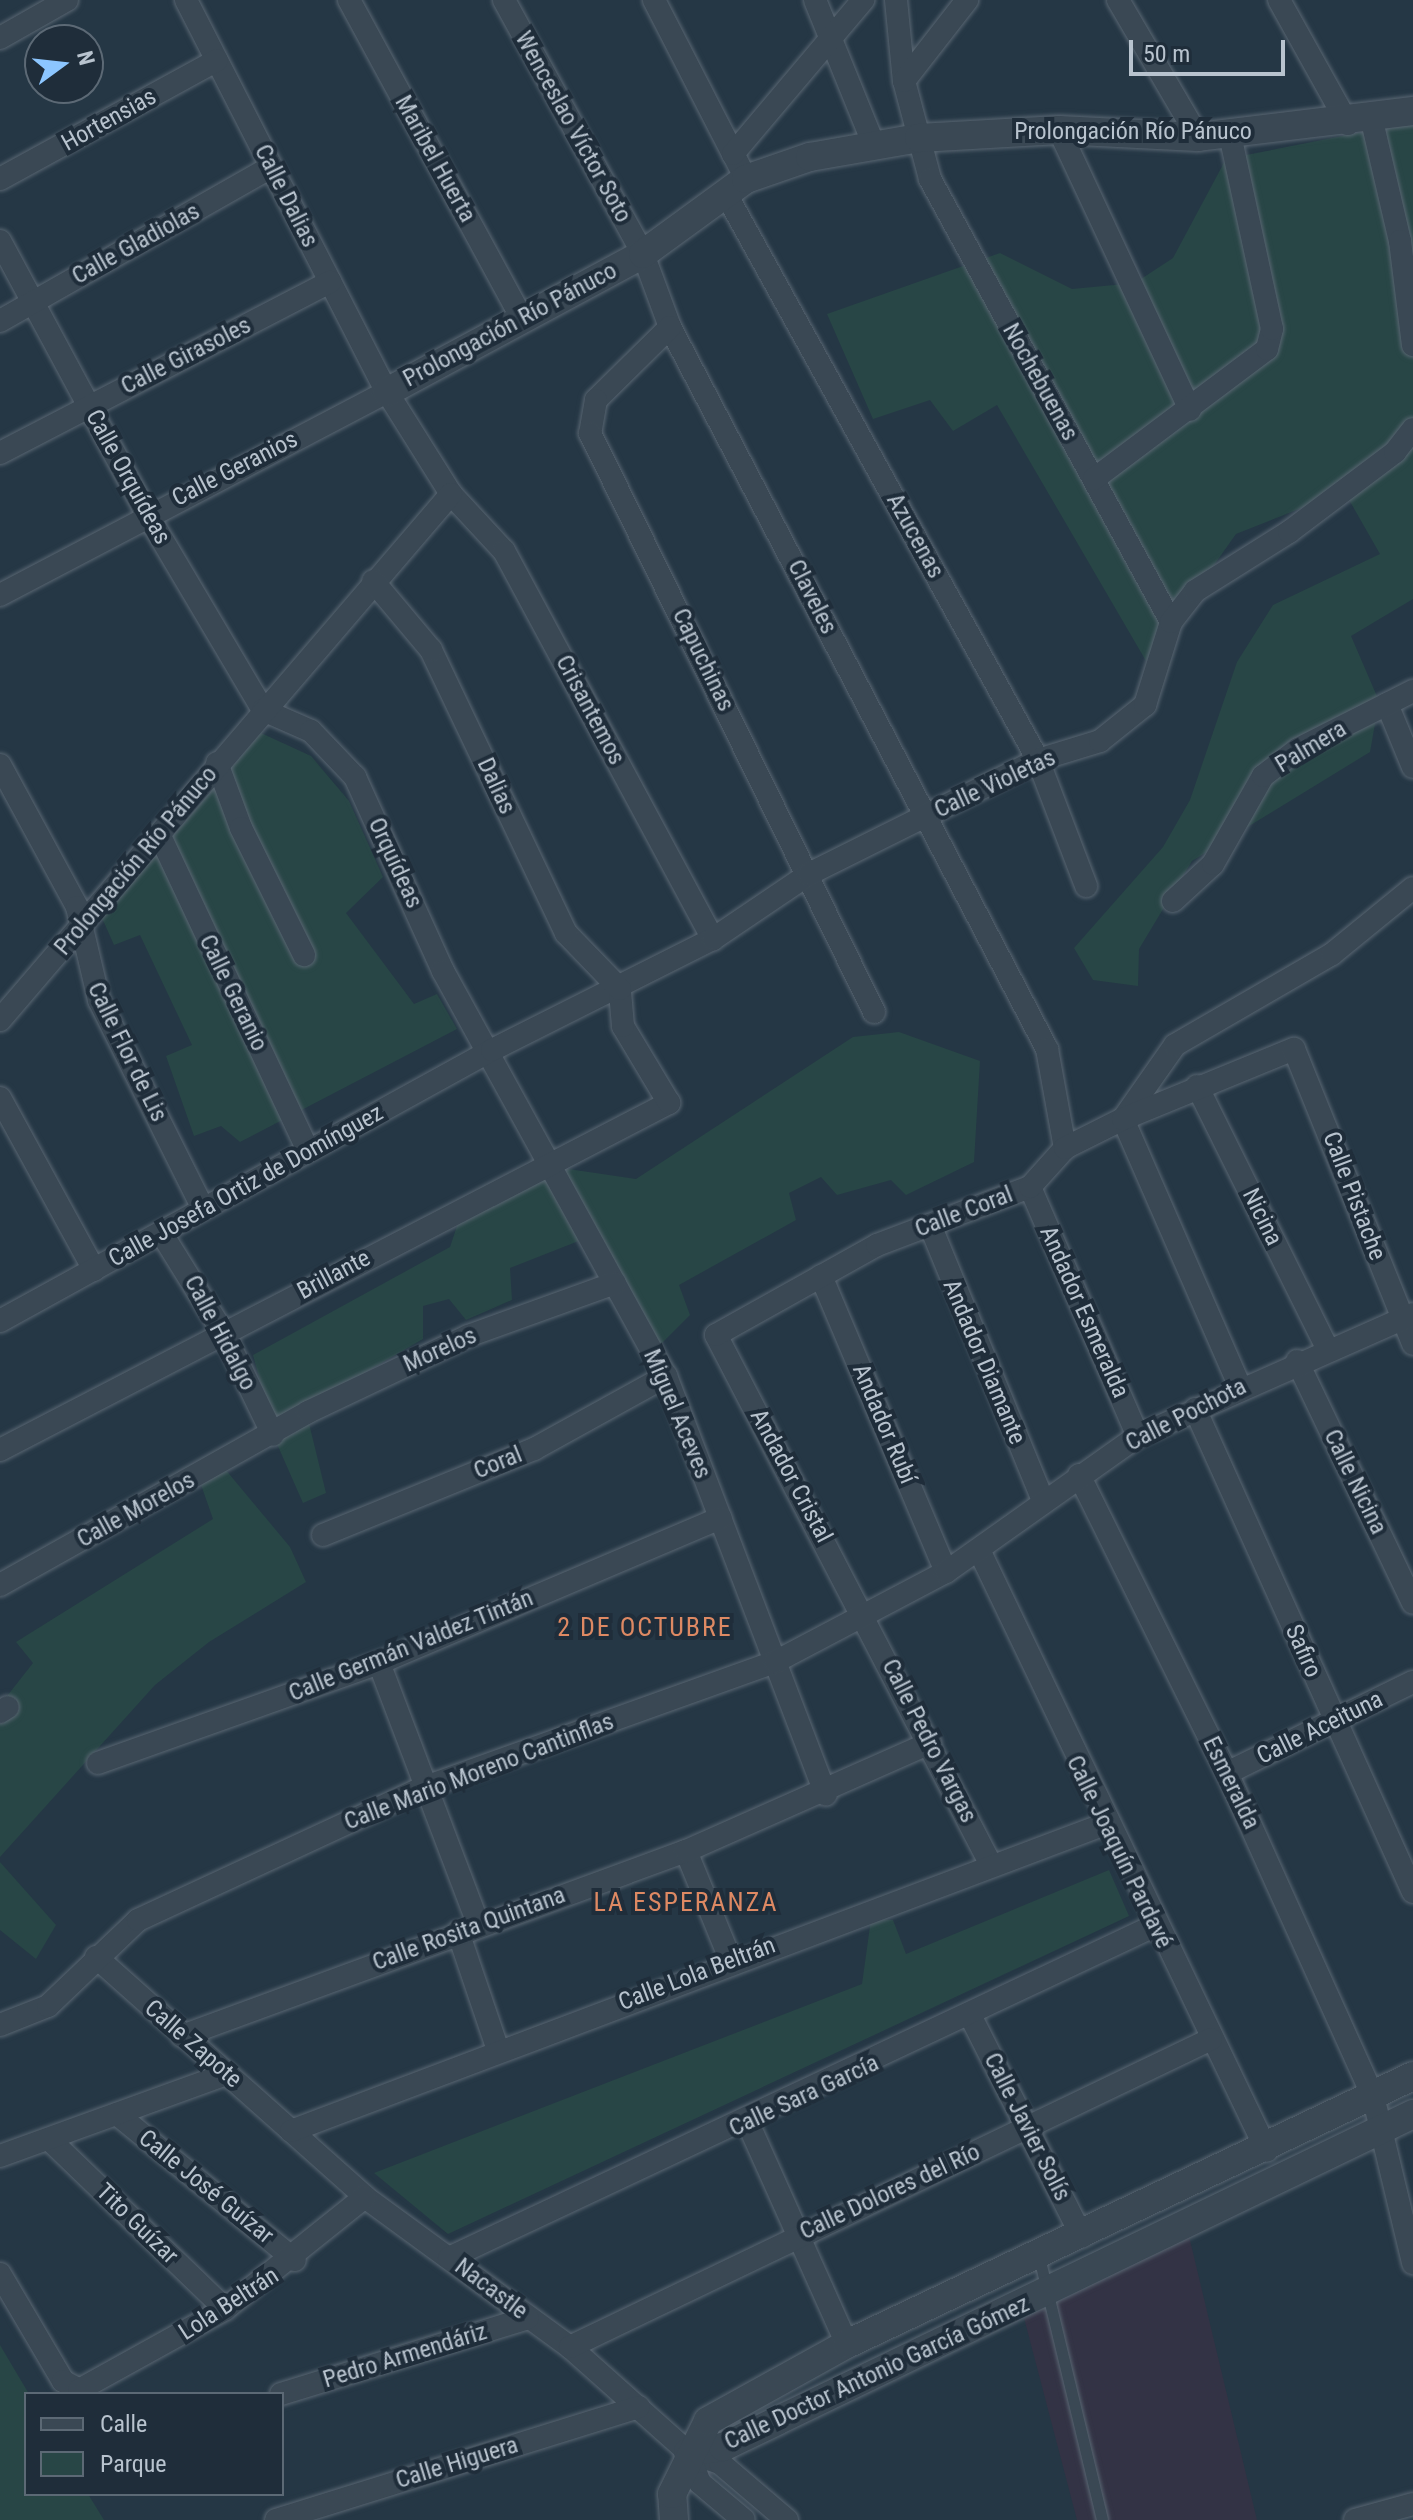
<!DOCTYPE html>
<html>
<head>
<meta charset="utf-8">
<style>
  body { margin:0 }
  #map { position:relative; width:1413px; height:2520px; overflow:hidden; background:#253745; font-family:"Roboto Condensed",sans-serif }
  div>[style] { position:absolute }
  [style*='--x'] { left:calc(var(--x)*1px); top:calc(var(--y)*1px); width:calc(var(--w)*1px); rotate:calc(var(--a)*1deg) }
  .medical>* { inset:0; background:#333345 }
  .green>* { inset:0; background:#284646 }
  .roads { filter:drop-shadow(0 0 2px #596672) drop-shadow(0 0 2px #596672) }
  .service>* { height:11px; margin:-5.5px; padding:0 5.5px; transform-origin:5.5px; border-radius:5.5px; background:#3a4854 }
  .minor>* { height:22px; margin:-11px; padding:0 11px; transform-origin:11px; border-radius:11px; background:#3a4854 }
  .tertiary>* { height:28px; margin:-14px; padding:0 14px; transform-origin:14px; border-radius:14px; background:#3a4854 }
  span { translate:-50% -50%; white-space:nowrap; text-align:center; line-height:1.15; -webkit-text-stroke:8px #1f2d3a; paint-order:stroke }
  .street-label { font-size:24px; color:#b8c3ce }
  .neighbourhood-label { font-size:26px; color:#de8963; letter-spacing:2px }
  .legend { position:absolute; left:24px; top:2392px; width:260px; height:104px; box-sizing:border-box; background:#1f2d3a; border:2px solid #5c6975; margin:0; padding:10px 14px; list-style:none; font-size:24px; color:#b8c3ce }
  .legend li { display:flex; align-items:center; gap:16px; height:40px }
  .legend b { width:40px; border:2px solid #5c6975 }
  .north { position:absolute; left:24px; top:24px; width:80px; height:80px; box-sizing:border-box; background:#1f2d3a; border:2px solid #5c6975; border-radius:50%; rotate:75deg; font-size:22px; font-weight:700; line-height:32px; text-align:center; color:#b8c3ce }
  .north::after { content:''; display:block; margin:auto; width:28px; height:36px; background:#8cc6ff; clip-path:polygon(50% 0,100% 100%,50% 72%,0 100%) }
  .scale { position:absolute; left:1129px; top:40px; width:156px; height:36px; box-sizing:border-box; border:4px solid #b8c3ce; border-top:0; padding-left:10px; font-size:24px; line-height:28px; white-space:nowrap; color:#b8c3ce; -webkit-text-stroke:6px #1f2d3a; paint-order:stroke }
</style>
</head>
<body>
<div id="map">
  <div class="medical">
    <i style="clip-path:polygon(1189px 2236px,1257px 2520px,1077px 2520px,1024px 2318px)"></i>
  </div>
  <div class="green">
    <i style="clip-path:polygon(1413px 122px,1413px 599px,1351px 636px,1379px 701px,1370px 752px,1192px 861px,1139px 949px,1138px 986px,1093px 980px,1074px 948px,1163px 847px,1190px 800px,1237px 662px,1273px 605px,1380px 554px,1344px 491px,1236px 534px,1146px 661px,997px 405px,953px 431px,930px 400px,873px 419px,827px 314px,1000px 253px,1072px 289px,1135px 283px,1173px 258px,1226px 159px)"></i>
    <i style="clip-path:polygon(261px 733px,311px 756px,349px 801px,383px 877px,346px 913px,414px 1004px,437px 994px,457px 1029px,240px 1142px,221px 1126px,194px 1136px,166px 1056px,192px 1045px,140px 935px,114px 945px,102px 918px)"></i>
    <i style="clip-path:polygon(899px 1032px,980px 1061px,974px 1162px,906px 1195px,891px 1180px,837px 1195px,821px 1177px,789px 1193px,796px 1220px,679px 1285px,690px 1315px,659px 1346px,599px 1233px,510px 1268px,512px 1300px,466px 1320px,449px 1299px,423px 1306px,423px 1339px,305px 1407px,326px 1493px,303px 1503px,277px 1444px,253px 1355px,450px 1247px,458px 1223px,548px 1166px,636px 1179px,853px 1037px)"></i>
    <i style="clip-path:polygon(225px 1469px,290px 1547px,306px 1582px,209px 1642px,155px 1685px,0 1857px,0 1705px,33px 1663px,16px 1642px,213px 1519px,199px 1479px)"></i>
    <i style="clip-path:polygon(0 1862px,56px 1925px,36px 1959px,0 1930px)"></i>
    <i style="clip-path:polygon(1109px 1870px,1129px 1916px,448px 2234px,374px 2173px,862px 1984px,871px 1919px,893px 1920px,906px 1954px)"></i>
    <i style="clip-path:polygon(0 2345px,29px 2394px,26px 2494px,88px 2494px,104px 2520px,0 2520px)"></i>
  </div>
  <div class="roads">
    <div class="service">
      <i style="--x:1039;--y:2257;--w:270;--a:76.5"></i>
    </div>
    <div class="minor">
      <i style="--x:186;--y:0;--w:441;--a:62.9"></i>
      <i style="--x:387;--y:392;--w:120;--a:57.9"></i>
      <i style="--x:451;--y:494;--w:78;--a:47.1"></i>
      <i style="--x:504;--y:551;--w:441;--a:61.7"></i>
      <i style="--x:349;--y:0;--w:363;--a:61.5"></i>
      <i style="--x:504;--y:0;--w:290;--a:61.3"></i>
      <i style="--x:643;--y:254;--w:78;--a:69.7"></i>
      <i style="--x:670;--y:327;--w:815;--a:62.43"></i>
      <i style="--x:1047;--y:1049;--w:101;--a:79.7"></i>
      <i style="--x:654;--y:0;--w:173;--a:62.8"></i>
      <i style="--x:815;--y:0;--w:154;--a:67.9"></i>
      <i style="--x:896;--y:0;--w:81;--a:84.4"></i>
      <i style="--x:904;--y:81;--w:101;--a:75.1"></i>
      <i style="--x:930;--y:179;--w:504;--a:61.45"></i>
      <i style="--x:1118;--y:0;--w:159;--a:59.7"></i>
      <i style="--x:1279;--y:0;--w:142;--a:60.9"></i>
      <i style="--x:0;--y:38;--w:77;--a:-29.6"></i>
      <i style="--x:904;--y:81;--w:103;--a:-52.1"></i>
      <i style="--x:1372;--y:121;--w:123;--a:76.9"></i>
      <i style="--x:1400;--y:241;--w:105;--a:82.9"></i>
      <i style="--x:1059;--y:130;--w:309;--a:64.9"></i>
      <i style="--x:0;--y:179;--w:247;--a:-28.7"></i>
      <i style="--x:746;--y:179;--w:28;--a:-117"></i>
      <i style="--x:733;--y:154;--w:202;--a:-49.8"></i>
      <i style="--x:726;--y:194;--w:646;--a:61.13"></i>
      <i style="--x:1038;--y:760;--w:135;--a:69.1"></i>
      <i style="--x:0;--y:241;--w:310;--a:61.7"></i>
      <i style="--x:147;--y:514;--w:228;--a:59.4"></i>
      <i style="--x:263;--y:710;--w:52;--a:23.6"></i>
      <i style="--x:311;--y:731;--w:64;--a:46.3"></i>
      <i style="--x:355;--y:777;--w:213;--a:65.6"></i>
      <i style="--x:443;--y:971;--w:462;--a:61.2"></i>
      <i style="--x:666;--y:1376;--w:448;--a:69.1"></i>
      <i style="--x:0;--y:321;--w:312;--a:-29.6"></i>
      <i style="--x:670;--y:327;--w:104;--a:135.4"></i>
      <i style="--x:596;--y:400;--w:34;--a:100"></i>
      <i style="--x:590;--y:433;--w:645;--a:63.87"></i>
      <i style="--x:0;--y:453;--w:372;--a:-27.4"></i>
      <i style="--x:1094;--y:479;--w:216;--a:-36.9"></i>
      <i style="--x:1267;--y:349;--w:21;--a:-76"></i>
      <i style="--x:1272;--y:329;--w:199;--a:-102.2"></i>
      <i style="--x:0;--y:595;--w:437;--a:-27.7"></i>
      <i style="--x:1387;--y:704;--w:68;--a:67.6"></i>
      <i style="--x:217;--y:763;--w:69;--a:69.7"></i>
      <i style="--x:241;--y:828;--w:142;--a:63.6"></i>
      <i style="--x:0;--y:765;--w:162;--a:61.5"></i>
      <i style="--x:77;--y:907;--w:96;--a:76.7"></i>
      <i style="--x:99;--y:1000;--w:233;--a:63.5"></i>
      <i style="--x:160;--y:836;--w:347;--a:64.8"></i>
      <i style="--x:1173;--y:901;--w:54;--a:-42.8"></i>
      <i style="--x:1213;--y:864;--w:101;--a:-60.4"></i>
      <i style="--x:1263;--y:776;--w:44;--a:-37.6"></i>
      <i style="--x:1298;--y:749;--w:129;--a:-26.8"></i>
      <i style="--x:0;--y:1020;--w:693;--a:-49.39"></i>
      <i style="--x:1197;--y:1086;--w:292;--a:63.6"></i>
      <i style="--x:0;--y:1098;--w:196;--a:61.3"></i>
      <i style="--x:1030;--y:1187;--w:271;--a:66.6"></i>
      <i style="--x:930;--y:1225;--w:295;--a:67.7"></i>
      <i style="--x:162;--y:1234;--w:118;--a:58.2"></i>
      <i style="--x:224;--y:1334;--w:112;--a:64.1"></i>
      <i style="--x:821;--y:1276;--w:321;--a:67.1"></i>
      <i style="--x:0;--y:1321;--w:562;--a:-28.85"></i>
      <i style="--x:492;--y:1050;--w:247;--a:-26.7"></i>
      <i style="--x:713;--y:939;--w:116;--a:-34.1"></i>
      <i style="--x:809;--y:874;--w:256;--a:-26.5"></i>
      <i style="--x:1038;--y:760;--w:65;--a:-17"></i>
      <i style="--x:1100;--y:741;--w:58;--a:-38.7"></i>
      <i style="--x:1145;--y:705;--w:87;--a:-72.6"></i>
      <i style="--x:1171;--y:622;--w:39;--a:-52"></i>
      <i style="--x:1195;--y:591;--w:111;--a:-32.1"></i>
      <i style="--x:1289;--y:532;--w:133;--a:-37"></i>
      <i style="--x:1395;--y:452;--w:29;--a:-52"></i>
      <i style="--x:1297;--y:1361;--w:268;--a:64.4"></i>
      <i style="--x:1240;--y:1387;--w:292;--a:-113.6"></i>
      <i style="--x:1123;--y:1119;--w:90;--a:-54.9"></i>
      <i style="--x:1175;--y:1045;--w:181;--a:-30.1"></i>
      <i style="--x:1332;--y:954;--w:104;--a:-39.2"></i>
      <i style="--x:1195;--y:1409;--w:530;--a:65.71"></i>
      <i style="--x:0;--y:1450;--w:754;--a:-27.42"></i>
      <i style="--x:669;--y:1103;--w:90;--a:-120.9"></i>
      <i style="--x:623;--y:1026;--w:37;--a:-95"></i>
      <i style="--x:620;--y:989;--w:78;--a:-134"></i>
      <i style="--x:566;--y:933;--w:314;--a:-115.5"></i>
      <i style="--x:431;--y:650;--w:90;--a:-130"></i>
      <i style="--x:1079;--y:1475;--w:333;--a:63.6"></i>
      <i style="--x:1227;--y:1773;--w:354;--a:65.7"></i>
      <i style="--x:1373;--y:2096;--w:172;--a:76.5"></i>
      <i style="--x:323;--y:1535;--w:228;--a:-22.2"></i>
      <i style="--x:534;--y:1449;--w:151;--a:-28.9"></i>
      <i style="--x:979;--y:1550;--w:666;--a:64.4"></i>
      <i style="--x:0;--y:1585;--w:353;--a:-29.3"></i>
      <i style="--x:308;--y:1412;--w:177;--a:-25.4"></i>
      <i style="--x:468;--y:1336;--w:156;--a:-19.8"></i>
      <i style="--x:379;--y:1663;--w:278;--a:69.2"></i>
      <i style="--x:0;--y:1712;--w:9;--a:-32"></i>
      <i style="--x:98;--y:1763;--w:298;--a:-19.6"></i>
      <i style="--x:379;--y:1663;--w:371;--a:-23"></i>
      <i style="--x:1227;--y:1773;--w:207;--a:-26.1"></i>
      <i style="--x:686;--y:1851;--w:119;--a:67.8"></i>
      <i style="--x:991;--y:1865;--w:597;--a:-117.42"></i>
      <i style="--x:716;--y:1335;--w:184;--a:-29.2"></i>
      <i style="--x:877;--y:1245;--w:164;--a:-20.8"></i>
      <i style="--x:1030;--y:1187;--w:52;--a:-48.1"></i>
      <i style="--x:1065;--y:1148;--w:65;--a:-26.6"></i>
      <i style="--x:1123;--y:1119;--w:185;--a:-22.3"></i>
      <i style="--x:1294;--y:1049;--w:318;--a:68"></i>
      <i style="--x:458;--y:1932;--w:125;--a:71.3"></i>
      <i style="--x:96;--y:1957;--w:361;--a:41.7"></i>
      <i style="--x:365;--y:2197;--w:254;--a:36.2"></i>
      <i style="--x:570;--y:2347;--w:158;--a:41.7"></i>
      <i style="--x:688;--y:2452;--w:34;--a:19"></i>
      <i style="--x:720;--y:2463;--w:88;--a:40.4"></i>
      <i style="--x:971;--y:2017;--w:246;--a:63.2"></i>
      <i style="--x:0;--y:2025;--w:52;--a:-21.6"></i>
      <i style="--x:48;--y:2006;--w:124;--a:-43.7"></i>
      <i style="--x:138;--y:1920;--w:314;--a:-24.9"></i>
      <i style="--x:423;--y:1788;--w:374;--a:-19.7"></i>
      <i style="--x:775;--y:1662;--w:193;--a:-27.8"></i>
      <i style="--x:946;--y:1572;--w:235;--a:-35.3"></i>
      <i style="--x:1138;--y:1436;--w:301;--a:-23.9"></i>
      <i style="--x:182;--y:2036;--w:537;--a:-20.16"></i>
      <i style="--x:686;--y:1851;--w:267;--a:-23.9"></i>
      <i style="--x:117;--y:2114;--w:230;--a:39.4"></i>
      <i style="--x:748;--y:2123;--w:242;--a:65.9"></i>
      <i style="--x:291;--y:2131;--w:870;--a:-20.66"></i>
      <i style="--x:49;--y:2139;--w:245;--a:44"></i>
      <i style="--x:0;--y:2156;--w:241;--a:-19.9"></i>
      <i style="--x:449;--y:2258;--w:779;--a:-25.22"></i>
      <i style="--x:0;--y:2274;--w:124;--a:59.5"></i>
      <i style="--x:63;--y:2381;--w:18;--a:29"></i>
      <i style="--x:79;--y:2390;--w:167;--a:-29"></i>
      <i style="--x:225;--y:2309;--w:179;--a:-38.7"></i>
      <i style="--x:570;--y:2347;--w:711;--a:-25.66"></i>
      <i style="--x:281;--y:2394;--w:258;--a:-17.1"></i>
      <i style="--x:688;--y:2452;--w:33;--a:69"></i>
      <i style="--x:700;--y:2483;--w:57;--a:40.1"></i>
      <i style="--x:276;--y:2520;--w:380;--a:-17.3"></i>
      <i style="--x:1355;--y:2520;--w:60;--a:-15.4"></i>
    </div>
    <div class="tertiary">
      <i style="--x:387;--y:392;--w:291;--a:-28.3"></i>
      <i style="--x:643;--y:254;--w:127;--a:-36.1"></i>
      <i style="--x:746;--y:179;--w:68;--a:-19"></i>
      <i style="--x:810;--y:157;--w:111;--a:-9.9"></i>
      <i style="--x:919;--y:138;--w:140;--a:-3.3"></i>
      <i style="--x:1059;--y:130;--w:139;--a:2.9"></i>
      <i style="--x:1198;--y:137;--w:217;--a:-6.9"></i>
      <i style="--x:688;--y:2452;--w:35;--a:-8"></i>
      <i style="--x:723;--y:2447;--w:766;--a:-25.76"></i>
      <i style="--x:674;--y:2520;--w:26;--a:-94"></i>
      <i style="--x:672;--y:2494;--w:81;--a:-63.7"></i>
      <i style="--x:708;--y:2421;--w:159;--a:-29"></i>
      <i style="--x:847;--y:2344;--w:626;--a:-25.34"></i>
    </div>
  </div>
  <div class="street-label">
    <span style="left:109px;top:120px;rotate:-29deg">Hortensias</span>
    <span style="left:573px;top:127px;rotate:61deg">Wenceslao Víctor Soto</span>
    <span style="left:1133px;top:132px">Prolongación Río Pánuco</span>
    <span style="left:435px;top:159px;rotate:61deg">Maribel Huerta</span>
    <span style="left:286px;top:196px;rotate:63deg">Calle Dalias</span>
    <span style="left:136px;top:244px;rotate:-29deg">Calle Gladiolas</span>
    <span style="left:510px;top:325px;rotate:-28deg">Prolongación Río Pánuco</span>
    <span style="left:186px;top:356px;rotate:-27deg">Calle Girasoles</span>
    <span style="left:1040px;top:382px;rotate:61deg">Nochebuenas</span>
    <span style="left:235px;top:469px;rotate:-27deg">Calle Geranios</span>
    <span style="left:128px;top:477px;rotate:61deg">Calle Orquídeas</span>
    <span style="left:915px;top:536px;rotate:61deg">Azucenas</span>
    <span style="left:812px;top:597px;rotate:63deg">Claveles</span>
    <span style="left:703px;top:660px;rotate:64deg">Capuchinas</span>
    <span style="left:590px;top:710px;rotate:62deg">Crisantemos</span>
    <span style="left:1311px;top:747px;rotate:-31deg">Palmera</span>
    <span style="left:995px;top:784px;rotate:-25deg">Calle Violetas</span>
    <span style="left:496px;top:786px;rotate:65deg">Dalias</span>
    <span style="left:136px;top:861px;rotate:-50deg">Prolongación Río Pánuco</span>
    <span style="left:395px;top:863px;rotate:65deg">Orquídeas</span>
    <span style="left:233px;top:993px;rotate:64deg">Calle Geranio</span>
    <span style="left:127px;top:1052px;rotate:64deg">Calle Flor de Lis</span>
    <span style="left:246px;top:1186px;rotate:-29deg">Calle Josefa Ortiz de Domínguez</span>
    <span style="left:1354px;top:1196px;rotate:69deg">Calle Pistache</span>
    <span style="left:964px;top:1212px;rotate:-21deg">Calle Coral</span>
    <span style="left:1262px;top:1217px;rotate:64deg">Nicina</span>
    <span style="left:334px;top:1275px;rotate:-28deg">Brillante</span>
    <span style="left:1084px;top:1312px;rotate:66deg">Andador Esmeralda</span>
    <span style="left:220px;top:1333px;rotate:62deg">Calle Hidalgo</span>
    <span style="left:440px;top:1350px;rotate:-24deg">Morelos</span>
    <span style="left:984px;top:1362px;rotate:67deg">Andador Diamante</span>
    <span style="left:677px;top:1414px;rotate:67deg">Miguel Aceves</span>
    <span style="left:1186px;top:1415px;rotate:-27deg">Calle Pochota</span>
    <span style="left:884px;top:1424px;rotate:67deg">Andador Rubí</span>
    <span style="left:498px;top:1463px;rotate:-22deg">Coral</span>
    <span style="left:791px;top:1476px;rotate:62deg">Andador Cristal</span>
    <span style="left:1355px;top:1482px;rotate:64deg">Calle Nicina</span>
    <span style="left:136px;top:1510px;rotate:-29deg">Calle Morelos</span>
    <span style="left:411px;top:1646px;rotate:-22deg">Calle Germán Valdez Tintán</span>
    <span style="left:1303px;top:1651px;rotate:66deg">Safiro</span>
    <span style="left:1320px;top:1728px;rotate:-26deg">Calle Aceituna</span>
    <span style="left:929px;top:1741px;rotate:63deg">Calle Pedro Vargas</span>
    <span style="left:479px;top:1772px;rotate:-21deg">Calle Mario Moreno Cantinflas</span>
    <span style="left:1231px;top:1783px;rotate:64deg">Esmeralda</span>
    <span style="left:1119px;top:1852px;rotate:64deg">Calle Joaquín Pardavé</span>
    <span style="left:469px;top:1929px;rotate:-20deg">Calle Rosita Quintana</span>
    <span style="left:697px;top:1974px;rotate:-21deg">Calle Lola Beltrán</span>
    <span style="left:193px;top:2044px;rotate:41deg">Calle Zapote</span>
    <span style="left:804px;top:2096px;rotate:-25deg">Calle Sara García</span>
    <span style="left:1027px;top:2127px;rotate:63deg">Calle Javier Solís</span>
    <span style="left:206px;top:2187px;rotate:39deg">Calle José Guízar</span>
    <span style="left:890px;top:2192px;rotate:-25deg">Calle Dolores del Río</span>
    <span style="left:137px;top:2224px;rotate:44deg">Tito Guízar</span>
    <span style="left:491px;top:2289px;rotate:37deg">Nacastle</span>
    <span style="left:229px;top:2304px;rotate:-33deg">Lola Beltrán</span>
    <span style="left:405px;top:2356px;rotate:-17deg">Pedro Armendáriz</span>
    <span style="left:877px;top:2373px;rotate:-25deg">Calle Doctor Antonio García Gómez</span>
    <span style="left:457px;top:2463px;rotate:-17deg">Calle Higuera</span>
  </div>
  <div class="neighbourhood-label">
    <span style="left:645px;top:1628px">2 DE OCTUBRE</span>
    <span style="left:686px;top:1903px">LA ESPERANZA</span>
  </div>
  <ul class="legend">
  <li><b style="height:10px;background:#3a4854"></b>Calle</li>
  <li><b style="height:22px;background:#284646"></b>Parque</li>
  </ul>
  <div class="north">N</div>
  <div class="scale">50 m</div>
</div>
</body>
</html>
